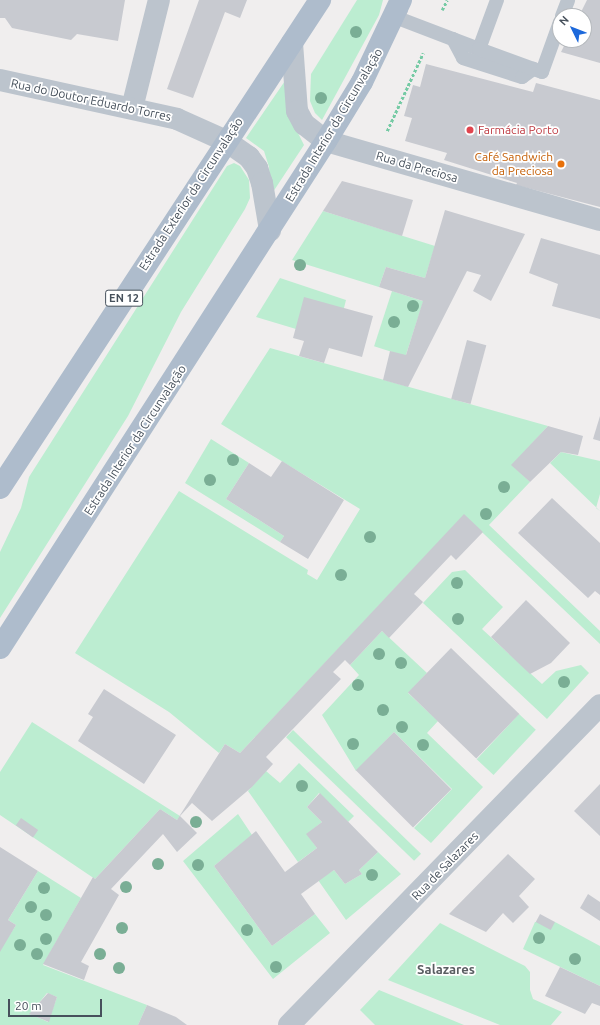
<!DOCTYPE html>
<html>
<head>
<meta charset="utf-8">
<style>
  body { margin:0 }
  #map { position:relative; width:600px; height:1025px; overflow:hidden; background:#f0eeee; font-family:Ubuntu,sans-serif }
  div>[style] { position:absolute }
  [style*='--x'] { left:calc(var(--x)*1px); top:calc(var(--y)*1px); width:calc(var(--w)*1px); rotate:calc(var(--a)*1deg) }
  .green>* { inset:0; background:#bcedd1; transform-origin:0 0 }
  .building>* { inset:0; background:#c8cad0; transform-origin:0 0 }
  .path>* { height:2.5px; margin-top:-1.25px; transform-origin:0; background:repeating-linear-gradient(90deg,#75caa4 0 3px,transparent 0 5px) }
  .service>* { height:14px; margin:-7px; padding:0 7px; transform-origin:7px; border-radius:7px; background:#bcc4cd }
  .minor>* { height:22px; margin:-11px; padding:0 11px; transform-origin:11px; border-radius:11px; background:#bcc4cd }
  .tertiary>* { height:22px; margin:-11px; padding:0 11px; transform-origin:11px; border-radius:11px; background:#bcc4cd }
  .primary>* { height:22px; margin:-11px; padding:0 11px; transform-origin:11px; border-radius:11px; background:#aebccc }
  .trees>* { width:12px; height:12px; margin:-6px; border-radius:50%; background:#7aae95 }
  .dots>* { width:11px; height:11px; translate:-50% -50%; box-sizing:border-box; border:2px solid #fff; border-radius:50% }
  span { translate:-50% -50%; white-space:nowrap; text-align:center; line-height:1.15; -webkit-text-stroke:3.5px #fff; paint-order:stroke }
  .shield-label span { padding:1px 3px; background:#fff; border:1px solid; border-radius:3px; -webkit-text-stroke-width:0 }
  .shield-label { font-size:11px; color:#46505b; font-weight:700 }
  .street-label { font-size:12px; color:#46505b }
  .health-label { font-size:12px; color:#be3a42 }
  .left { translate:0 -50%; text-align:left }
  .food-label { font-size:12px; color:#c56008 }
  .right { translate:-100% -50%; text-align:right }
  .neighbourhood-label { font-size:13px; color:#5a5e62; font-weight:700 }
  .north { position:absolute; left:552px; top:8px; width:40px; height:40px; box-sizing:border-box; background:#fff; border:1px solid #b5b9bd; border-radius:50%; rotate:313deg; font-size:11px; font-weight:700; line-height:16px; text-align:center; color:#46505b }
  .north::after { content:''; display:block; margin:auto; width:14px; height:18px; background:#1d69db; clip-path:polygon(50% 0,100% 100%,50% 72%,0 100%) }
  .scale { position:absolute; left:8px; top:999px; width:94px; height:18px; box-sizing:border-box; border:2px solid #46505b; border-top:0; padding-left:5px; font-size:12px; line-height:14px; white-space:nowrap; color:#46505b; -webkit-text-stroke:3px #fff; paint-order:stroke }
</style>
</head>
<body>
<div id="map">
  <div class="green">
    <i style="clip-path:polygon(357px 0,383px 0,379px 15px,322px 120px,315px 113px,310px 101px,311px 74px)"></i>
    <i style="clip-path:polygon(287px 78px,297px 131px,304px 145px,271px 195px,269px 167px,264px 151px,246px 138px)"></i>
    <i style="clip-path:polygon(234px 163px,240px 166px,249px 180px,250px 198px,245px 209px,181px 312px,128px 416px,0 618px,0 552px,21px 508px,29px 477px,227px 166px)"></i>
    <i style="clip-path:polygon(323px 211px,435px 246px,425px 278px,386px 267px,379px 287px,292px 260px)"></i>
    <i style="clip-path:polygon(280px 278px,346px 300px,344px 308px,296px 329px,256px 317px)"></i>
    <i style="left:392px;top:291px;width:33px;height:58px;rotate:18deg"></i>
    <i style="clip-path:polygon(270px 348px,548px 426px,512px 465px,530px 482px,489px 525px,600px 631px,600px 644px,464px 515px,240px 753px,225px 744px,219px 753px,169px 712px,75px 653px,179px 491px,308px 570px,307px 574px,317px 580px,360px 509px,221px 424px)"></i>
    <i style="clip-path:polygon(211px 439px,249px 463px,226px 499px,284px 536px,280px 542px,185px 483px)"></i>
    <i style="clip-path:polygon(561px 452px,600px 461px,600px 494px,596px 508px,600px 511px,550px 463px)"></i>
    <i style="clip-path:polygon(465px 570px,503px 607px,482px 629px,542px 684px,556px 671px,581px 665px,589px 673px,547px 719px,423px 603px,452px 572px)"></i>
    <i style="clip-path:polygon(382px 631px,427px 673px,408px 693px,438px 721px,427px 733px,483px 787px,431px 843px,414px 828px,452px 789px,394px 732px,356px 771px,322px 715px,359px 675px,350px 665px)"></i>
    <i style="left:519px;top:714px;width:23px;height:62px;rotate:43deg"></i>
    <i style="clip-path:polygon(32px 722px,180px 816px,177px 820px,160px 809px,95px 879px,0 815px,0 772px)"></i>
    <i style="left:293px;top:730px;width:178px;height:10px;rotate:44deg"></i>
    <i style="clip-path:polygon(299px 763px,354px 816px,348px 822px,319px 793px,307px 807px,322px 822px,307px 834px,317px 848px,298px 862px,248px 791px,266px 771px,280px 783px)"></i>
    <i style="clip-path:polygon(238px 814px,252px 835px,214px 866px,272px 946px,315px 914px,330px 933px,273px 979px,183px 861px)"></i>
    <i style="clip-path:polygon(378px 852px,401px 874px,346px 920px,318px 880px,334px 870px,345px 884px,362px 874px,359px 870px)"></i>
    <i style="clip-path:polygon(evenodd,38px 871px,81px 898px,43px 965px,147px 1005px,138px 1025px,0 1025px,0 950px,16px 925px,8px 920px,38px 871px,47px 993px,57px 997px,48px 1022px,30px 1014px,47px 993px)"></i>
    <i style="clip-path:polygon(535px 922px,555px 922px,600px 946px,600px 986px,523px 949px)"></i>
    <i style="clip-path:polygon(440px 923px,525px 966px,530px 972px,530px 990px,533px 999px,562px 1012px,551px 1025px,500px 1025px,388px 980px)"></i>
    <i style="clip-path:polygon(379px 990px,464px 1025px,375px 1025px,360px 1010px)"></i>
  </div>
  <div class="building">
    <i style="clip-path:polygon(0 0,125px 0,118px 41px,77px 34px,71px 40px,12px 28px,5px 18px,0 18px)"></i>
    <i style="clip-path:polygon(199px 0,247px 0,240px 18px,225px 12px,193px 98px,167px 89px)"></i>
    <i style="clip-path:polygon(587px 0,600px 0,600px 63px,561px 52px,567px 40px,584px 40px,584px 16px,579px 16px)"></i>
    <i style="clip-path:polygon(426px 64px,533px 92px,536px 83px,600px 100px,600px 207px,516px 185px,517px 183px,444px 160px,447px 153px,405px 141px,412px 118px,404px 116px,413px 85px,420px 87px)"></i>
    <i style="clip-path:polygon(342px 181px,413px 200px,402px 236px,323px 211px)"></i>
    <i style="clip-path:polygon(445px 210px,525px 234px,491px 301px,473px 291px,481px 275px,467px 271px,408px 387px,383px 380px,390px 351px,406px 355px,423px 301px,379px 287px,386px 267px,425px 278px)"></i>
    <i style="clip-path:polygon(541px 238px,600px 255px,600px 319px,552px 306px,558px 284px,529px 273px)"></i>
    <i style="clip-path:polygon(304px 297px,373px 316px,362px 357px,329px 348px,324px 363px,299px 356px,304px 341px,293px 338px)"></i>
    <i style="left:467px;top:340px;width:20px;height:61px;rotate:15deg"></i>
    <i style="clip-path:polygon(600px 416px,600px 441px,593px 439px)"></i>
    <i style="clip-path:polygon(548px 426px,583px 436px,578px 455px,561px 452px,530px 482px,511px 465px)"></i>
    <i style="clip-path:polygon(282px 461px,344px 500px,308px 559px,280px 542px,284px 536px,226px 499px,249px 463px,271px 477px)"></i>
    <i style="clip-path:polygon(552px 498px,600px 543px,600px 595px,595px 591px,588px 598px,518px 533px)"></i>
    <i style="clip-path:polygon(464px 514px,483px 532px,456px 560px,451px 555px,414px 594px,423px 602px,389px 638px,382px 631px,350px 665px,345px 660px,333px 672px,341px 679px,266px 757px,273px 764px,252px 787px,212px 821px,192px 803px,180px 816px,197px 833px,177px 852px,163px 834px,111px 889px,119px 895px,81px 962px,89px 966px,84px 980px,43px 964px,93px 877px,95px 879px,160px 809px,177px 820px,225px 744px,240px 753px)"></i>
    <i style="clip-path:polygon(526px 600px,570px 643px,551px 663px,530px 674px,491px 637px)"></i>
    <i style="left:451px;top:648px;width:95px;height:62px;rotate:44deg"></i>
    <i style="clip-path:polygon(104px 689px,176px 735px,144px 784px,78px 741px,93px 717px,88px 714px)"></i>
    <i style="left:394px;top:732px;width:81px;height:54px;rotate:45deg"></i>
    <i style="clip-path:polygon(600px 784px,600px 836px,574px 811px)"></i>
    <i style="clip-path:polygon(320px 793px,378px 852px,359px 870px,362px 874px,345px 884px,334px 870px,301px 894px,315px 914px,272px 946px,214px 866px,256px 831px,285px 872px,317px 848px,306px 834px,322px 822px,307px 807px)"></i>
    <i style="left:21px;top:818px;width:21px;height:9px;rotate:35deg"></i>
    <i style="clip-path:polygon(0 847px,38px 871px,8px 920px,16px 925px,0 952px)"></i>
    <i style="clip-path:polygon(508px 854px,535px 879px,519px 896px,529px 907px,513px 923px,503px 913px,486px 932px,449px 914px)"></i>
    <i style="clip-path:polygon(588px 894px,600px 902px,600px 921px,580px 908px)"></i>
    <i style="left:540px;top:914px;width:17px;height:9px;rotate:28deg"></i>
    <i style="clip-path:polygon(560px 967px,600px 986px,600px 1006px,592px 1003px,585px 1014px,545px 996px)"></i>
    <i style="clip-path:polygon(48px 993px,57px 997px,49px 1022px,29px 1014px)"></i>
    <i style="clip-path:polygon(147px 1005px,176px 1017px,187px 1025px,138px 1025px)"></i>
  </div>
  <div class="path">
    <i style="--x:442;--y:10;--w:11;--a:-63"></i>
    <i style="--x:387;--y:131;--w:86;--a:-65.2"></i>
  </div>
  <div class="service">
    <i style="--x:401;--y:10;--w:9;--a:131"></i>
    <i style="--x:395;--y:17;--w:90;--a:20.9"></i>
    <i style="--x:479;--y:49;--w:52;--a:-69.8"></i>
    <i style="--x:562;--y:16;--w:17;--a:-69"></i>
    <i style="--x:453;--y:39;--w:21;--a:62"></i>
    <i style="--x:463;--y:58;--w:62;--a:17.9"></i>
    <i style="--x:522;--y:77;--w:14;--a:-36"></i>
    <i style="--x:479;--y:49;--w:67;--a:20.1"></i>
    <i style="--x:542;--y:72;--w:53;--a:-70.2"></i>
  </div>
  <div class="minor">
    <i style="--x:132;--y:108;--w:111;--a:-76"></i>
    <i style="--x:289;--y:1025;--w:446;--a:-45.8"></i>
  </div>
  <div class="tertiary">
    <i style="--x:292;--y:43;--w:68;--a:85.8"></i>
    <i style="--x:297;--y:111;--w:15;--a:62"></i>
    <i style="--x:304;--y:124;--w:28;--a:38"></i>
    <i style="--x:326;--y:141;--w:285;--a:16.1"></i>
    <i style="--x:0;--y:80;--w:181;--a:12.4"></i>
    <i style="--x:177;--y:119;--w:54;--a:24.2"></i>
    <i style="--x:226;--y:141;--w:28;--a:35"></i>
    <i style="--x:249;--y:157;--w:14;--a:54"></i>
    <i style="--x:257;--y:168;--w:16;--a:72"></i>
    <i style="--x:262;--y:183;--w:48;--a:80.3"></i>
  </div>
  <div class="primary">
    <i style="--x:0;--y:488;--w:584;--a:-56.75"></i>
    <i style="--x:0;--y:648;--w:603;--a:-57.26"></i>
    <i style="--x:326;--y:141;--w:69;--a:-58.6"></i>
    <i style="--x:362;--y:82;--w:91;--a:-64.6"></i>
  </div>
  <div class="trees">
    <i style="left:356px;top:32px"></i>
    <i style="left:321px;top:98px"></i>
    <i style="left:300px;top:265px"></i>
    <i style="left:413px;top:306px"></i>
    <i style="left:394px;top:322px"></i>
    <i style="left:233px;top:460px"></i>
    <i style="left:210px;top:480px"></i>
    <i style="left:504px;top:487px"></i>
    <i style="left:486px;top:514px"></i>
    <i style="left:370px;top:537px"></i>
    <i style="left:341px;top:575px"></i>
    <i style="left:457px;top:583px"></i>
    <i style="left:458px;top:619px"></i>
    <i style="left:379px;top:654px"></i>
    <i style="left:401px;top:663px"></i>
    <i style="left:564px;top:682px"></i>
    <i style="left:358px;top:685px"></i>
    <i style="left:383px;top:710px"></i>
    <i style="left:402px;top:727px"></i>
    <i style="left:353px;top:744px"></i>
    <i style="left:423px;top:745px"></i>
    <i style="left:302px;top:786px"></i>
    <i style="left:196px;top:822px"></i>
    <i style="left:158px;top:864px"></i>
    <i style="left:198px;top:865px"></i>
    <i style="left:372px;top:875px"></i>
    <i style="left:126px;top:887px"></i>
    <i style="left:44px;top:888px"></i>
    <i style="left:31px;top:907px"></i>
    <i style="left:46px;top:915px"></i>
    <i style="left:122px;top:928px"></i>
    <i style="left:247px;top:930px"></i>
    <i style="left:539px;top:938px"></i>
    <i style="left:46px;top:939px"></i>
    <i style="left:20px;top:945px"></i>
    <i style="left:37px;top:954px"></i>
    <i style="left:100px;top:954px"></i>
    <i style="left:575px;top:959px"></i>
    <i style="left:276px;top:967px"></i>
    <i style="left:119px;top:968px"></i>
  </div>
  <div class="dots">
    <i style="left:470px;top:130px;background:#e0444e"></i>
    <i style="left:561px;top:164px;background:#e8710a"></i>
  </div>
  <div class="shield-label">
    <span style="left:124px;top:298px">EN 12</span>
  </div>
  <div class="street-label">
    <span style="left:91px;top:100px;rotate:12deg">Rua do Doutor Eduardo Torres</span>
    <span style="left:334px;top:125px;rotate:-59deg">Estrada Interior da Circunvalação</span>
    <span style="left:417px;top:167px;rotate:16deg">Rua da Preciosa</span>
    <span style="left:191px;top:194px;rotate:-57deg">Estrada Exterior da Circunvalação</span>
    <span style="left:135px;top:440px;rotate:-57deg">Estrada Interior da Circunvalação</span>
    <span style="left:445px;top:866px;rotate:-46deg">Rua de Salazares</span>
  </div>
  <div class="health-label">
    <span class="left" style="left:478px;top:130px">Farmácia Porto</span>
  </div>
  <div class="food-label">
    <span class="right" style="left:553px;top:164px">Café Sandwich<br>da Preciosa</span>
  </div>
  <div class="neighbourhood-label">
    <span style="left:446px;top:969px">Salazares</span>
  </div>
  <div class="north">N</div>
  <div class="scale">20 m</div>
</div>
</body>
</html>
